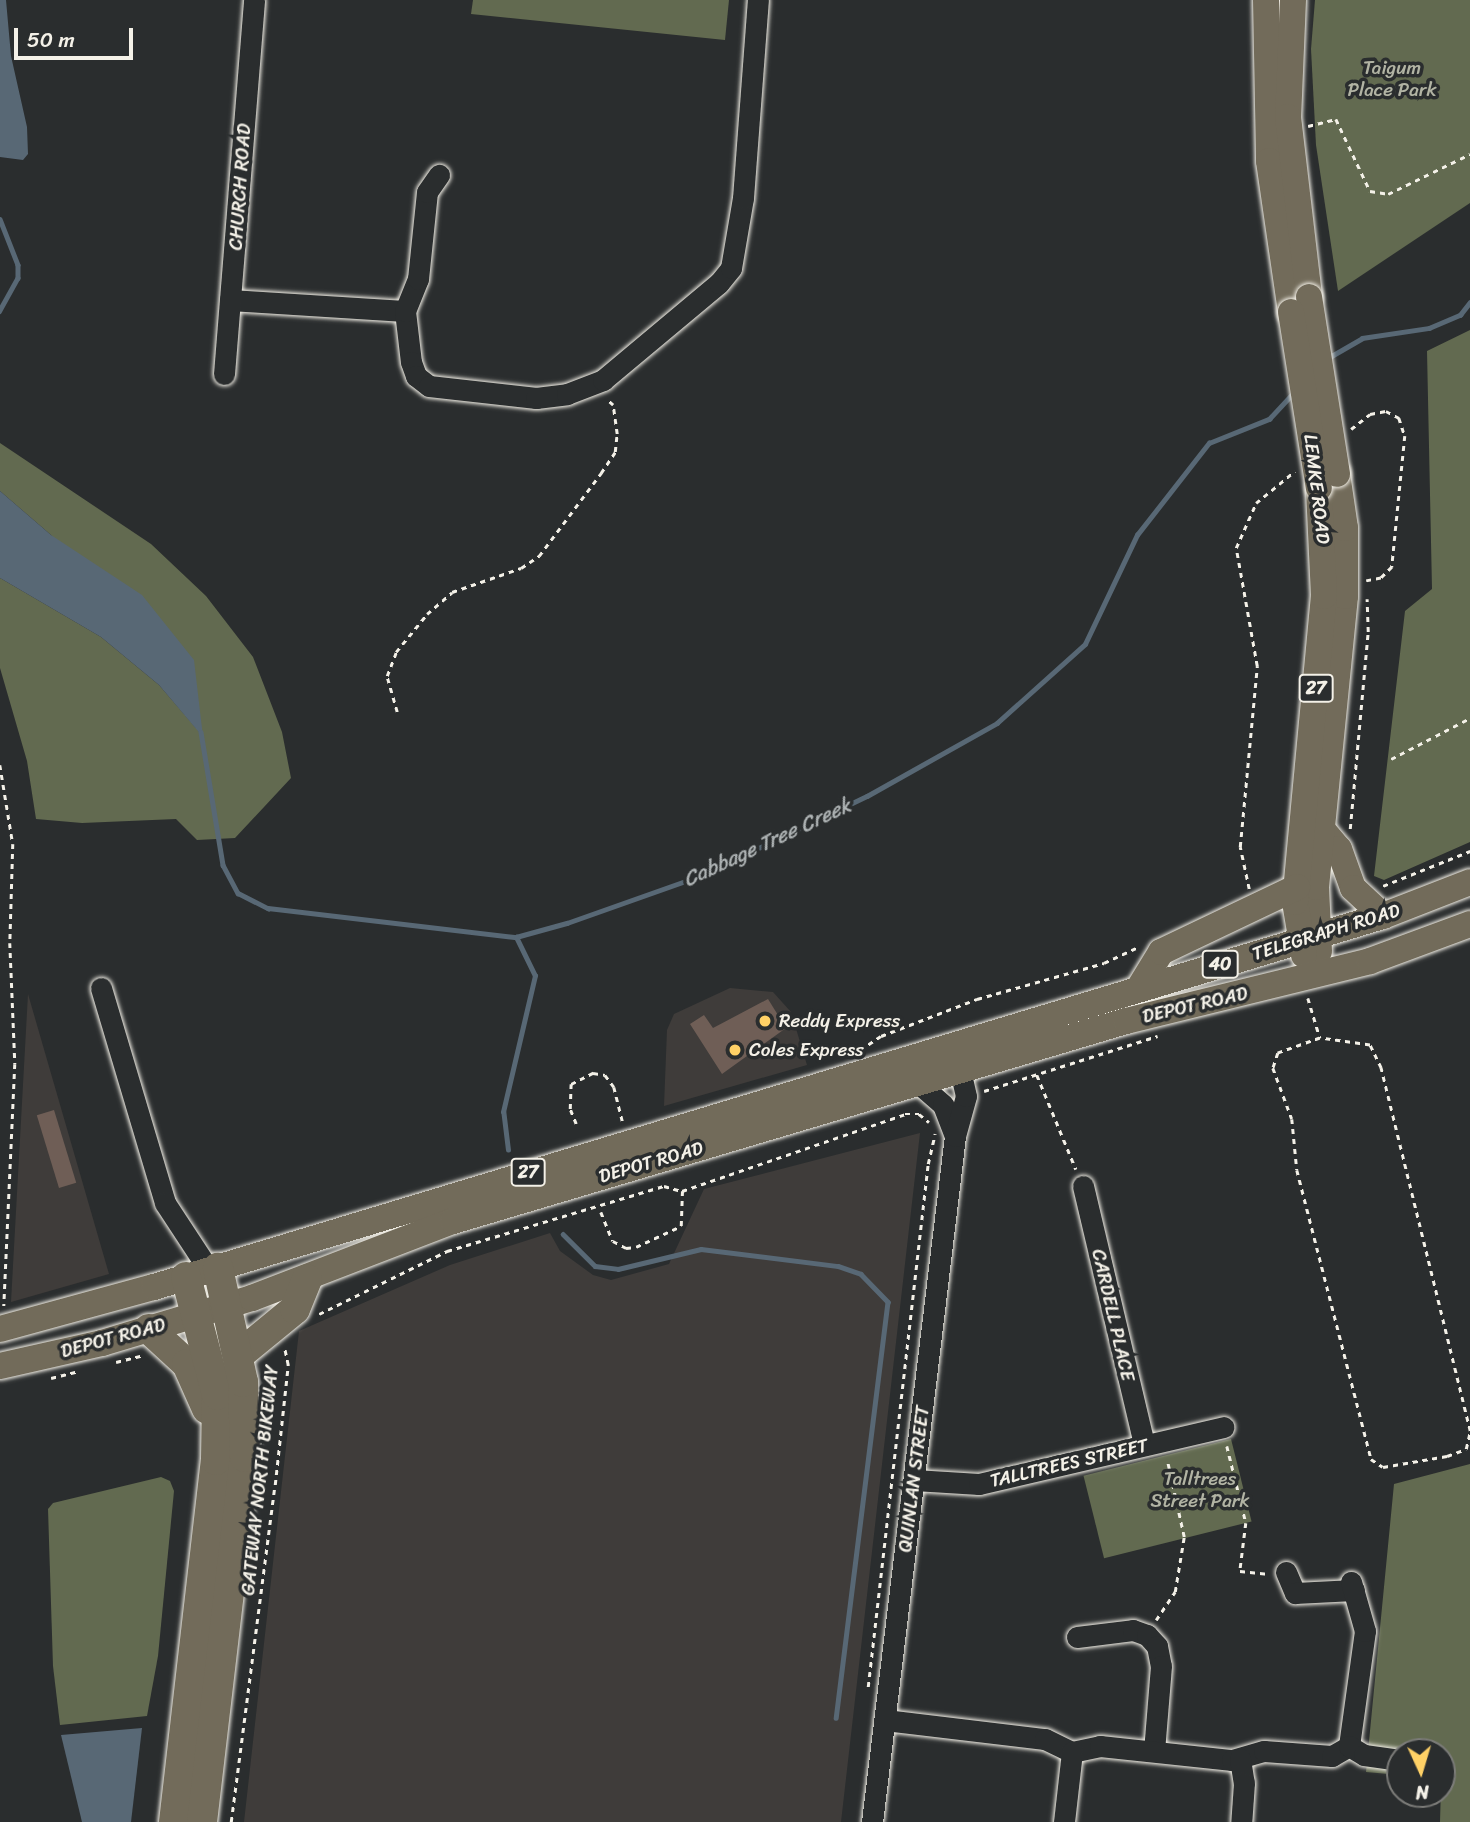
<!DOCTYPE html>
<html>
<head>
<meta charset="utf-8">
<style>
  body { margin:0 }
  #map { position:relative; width:1470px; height:1822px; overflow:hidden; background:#2a2d2e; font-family:Sriracha,sans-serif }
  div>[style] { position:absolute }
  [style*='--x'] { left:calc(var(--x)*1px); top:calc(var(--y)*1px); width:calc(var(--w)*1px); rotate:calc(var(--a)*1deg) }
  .built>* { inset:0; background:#3f3c3a }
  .green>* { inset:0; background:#626a50; transform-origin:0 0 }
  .water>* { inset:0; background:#586875 }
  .stream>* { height:4.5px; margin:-2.25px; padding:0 2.25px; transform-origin:2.25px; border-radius:2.25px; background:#586875 }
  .building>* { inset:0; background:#6f5e56; transform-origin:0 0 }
  .path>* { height:2.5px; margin-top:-1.25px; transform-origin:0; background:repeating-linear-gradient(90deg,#f4f1e8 0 5px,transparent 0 10px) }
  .roads { filter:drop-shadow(0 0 2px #f4f1e8) drop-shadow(0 0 2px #f4f1e8) }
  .minor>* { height:21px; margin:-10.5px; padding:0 10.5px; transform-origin:10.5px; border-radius:10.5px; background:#2a2d2e }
  .major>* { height:26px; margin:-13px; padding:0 13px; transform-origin:13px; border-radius:13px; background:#726b5a }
  .highway>* { height:30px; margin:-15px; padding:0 15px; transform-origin:15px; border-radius:15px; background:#726b5a }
  .bridges { filter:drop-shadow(0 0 2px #f4f1e8) drop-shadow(0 0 2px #f4f1e8) }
  .major-bridge>* { height:26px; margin:-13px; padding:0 13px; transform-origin:13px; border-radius:13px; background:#726b5a }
  .dots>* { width:19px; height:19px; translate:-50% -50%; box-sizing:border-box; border:4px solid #2a2d2e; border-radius:50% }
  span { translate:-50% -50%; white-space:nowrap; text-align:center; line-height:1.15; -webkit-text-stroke:7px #2a2d2e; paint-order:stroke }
  .shield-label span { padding:2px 5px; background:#2a2d2e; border:2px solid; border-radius:5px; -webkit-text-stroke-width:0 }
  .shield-label { font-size:18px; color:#f4f1e8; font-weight:700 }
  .park-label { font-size:19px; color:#b2b4a4 }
  .street-label { font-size:19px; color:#f4f1e8 }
  .poi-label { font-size:19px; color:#f4f1e8 }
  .left { translate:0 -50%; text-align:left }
  .water-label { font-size:21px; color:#aeb3b4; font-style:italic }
  .north { position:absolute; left:1386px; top:1738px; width:70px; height:70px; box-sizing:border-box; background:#2a2d2e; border:2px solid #7b7b78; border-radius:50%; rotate:176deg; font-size:19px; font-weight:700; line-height:28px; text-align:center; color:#f4f1e8 }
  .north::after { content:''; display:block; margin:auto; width:24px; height:32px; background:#ffd166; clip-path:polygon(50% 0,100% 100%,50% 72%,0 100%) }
  .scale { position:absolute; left:14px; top:28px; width:119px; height:32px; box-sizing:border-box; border:4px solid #f4f1e8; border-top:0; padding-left:9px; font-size:21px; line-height:24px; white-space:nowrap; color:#f4f1e8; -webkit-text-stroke:5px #2a2d2e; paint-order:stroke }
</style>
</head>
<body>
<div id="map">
  <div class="built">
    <i style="clip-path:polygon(730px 988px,773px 992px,791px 1012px,807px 1065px,664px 1106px,667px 1030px,674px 1014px)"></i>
    <i style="clip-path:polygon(28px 994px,109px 1274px,11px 1302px)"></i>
    <i style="clip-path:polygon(920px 1133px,841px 1822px,244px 1822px,299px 1331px,450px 1265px,550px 1233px,560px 1251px,593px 1275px,611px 1280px,669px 1264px,704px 1189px)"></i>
  </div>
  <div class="green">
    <i style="clip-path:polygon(473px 0,729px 0,725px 40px,471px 14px)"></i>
    <i style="clip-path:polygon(1315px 0,1470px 0,1470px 203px,1338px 291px,1316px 145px,1311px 49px)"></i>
    <i style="clip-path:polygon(1470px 330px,1470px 842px,1384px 880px,1374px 876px,1405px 611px,1432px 589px,1427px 351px)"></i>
    <i style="clip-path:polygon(0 443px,151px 544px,206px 596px,253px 657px,282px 732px,291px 778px,235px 838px,197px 840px,176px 819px,82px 823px,36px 819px,27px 761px,0 668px,0 578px,101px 637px,159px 685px,202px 735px,51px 535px,0 491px)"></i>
    <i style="left:1231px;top:1439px;width:85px;height:152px;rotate:76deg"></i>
    <i style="clip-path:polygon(1470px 1464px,1470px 1822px,1440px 1822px,1442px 1752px,1400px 1752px,1400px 1775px,1366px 1772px,1394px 1484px)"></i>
    <i style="clip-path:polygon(161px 1477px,170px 1481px,174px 1491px,158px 1656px,147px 1716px,60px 1725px,53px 1666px,48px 1509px,53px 1503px)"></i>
  </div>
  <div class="water">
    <i style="clip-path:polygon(0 0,6px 0,11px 56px,27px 127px,28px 154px,23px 160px,0 157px)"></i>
    <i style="clip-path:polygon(0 491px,51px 535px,142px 595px,194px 660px,203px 737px,159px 685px,101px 637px,0 578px)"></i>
    <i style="clip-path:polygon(142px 1728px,131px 1822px,82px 1822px,61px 1735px)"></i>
  </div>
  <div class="stream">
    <i style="--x:0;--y:219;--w:49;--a:68.6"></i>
    <i style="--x:18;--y:265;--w:13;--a:90"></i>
    <i style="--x:18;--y:278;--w:38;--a:119"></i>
    <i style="--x:1328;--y:358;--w:39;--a:-30"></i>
    <i style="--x:1362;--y:338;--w:68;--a:-8.5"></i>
    <i style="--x:1429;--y:328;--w:34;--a:-23"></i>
    <i style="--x:1460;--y:315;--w:16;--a:-52"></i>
    <i style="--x:201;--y:732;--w:135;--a:80.6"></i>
    <i style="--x:223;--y:865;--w:32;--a:62"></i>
    <i style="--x:238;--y:893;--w:34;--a:27"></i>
    <i style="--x:268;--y:908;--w:250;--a:6.7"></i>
    <i style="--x:516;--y:937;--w:53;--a:-15.4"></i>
    <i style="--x:567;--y:923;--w:141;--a:-19.5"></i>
    <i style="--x:700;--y:876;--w:185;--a:-25.6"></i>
    <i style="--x:867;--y:796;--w:149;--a:-29.3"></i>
    <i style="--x:997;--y:723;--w:118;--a:-41.9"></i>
    <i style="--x:1085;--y:644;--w:121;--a:-64.5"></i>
    <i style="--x:1137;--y:535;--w:117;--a:-52"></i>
    <i style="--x:1209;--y:443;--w:65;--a:-21.8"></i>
    <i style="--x:1269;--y:419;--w:38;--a:-47"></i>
    <i style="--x:508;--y:1150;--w:38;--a:-97"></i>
    <i style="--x:503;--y:1112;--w:140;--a:-76.8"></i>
    <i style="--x:535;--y:976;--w:43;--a:-116"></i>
    <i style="--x:563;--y:1234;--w:45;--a:45"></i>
    <i style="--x:595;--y:1266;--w:23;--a:7"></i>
    <i style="--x:618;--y:1269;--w:85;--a:-13.5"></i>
    <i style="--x:701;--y:1249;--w:138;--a:7.1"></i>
    <i style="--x:838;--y:1266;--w:24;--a:19"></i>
    <i style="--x:861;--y:1274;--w:39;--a:46"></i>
    <i style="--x:888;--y:1302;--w:419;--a:97.1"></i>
  </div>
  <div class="building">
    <i style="clip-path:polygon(768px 999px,786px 1028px,722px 1074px,690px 1024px,704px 1015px,713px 1028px)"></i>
    <i style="left:54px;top:1110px;width:76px;height:18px;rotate:73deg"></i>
  </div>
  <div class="path">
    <i style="--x:1308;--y:126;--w:29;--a:-14"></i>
    <i style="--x:1336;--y:119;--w:80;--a:64.7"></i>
    <i style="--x:1370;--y:191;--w:18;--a:9"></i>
    <i style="--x:1388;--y:194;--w:91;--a:-26"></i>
    <i style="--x:1351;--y:429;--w:24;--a:-38"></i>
    <i style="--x:1370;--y:414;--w:16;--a:-11"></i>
    <i style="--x:1386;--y:411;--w:15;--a:28"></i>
    <i style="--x:1399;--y:418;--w:19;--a:72"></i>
    <i style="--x:1405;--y:436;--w:132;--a:95.7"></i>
    <i style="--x:1392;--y:567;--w:16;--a:135"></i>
    <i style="--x:1381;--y:578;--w:15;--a:169"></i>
    <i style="--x:397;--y:712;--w:37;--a:-106"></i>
    <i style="--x:387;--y:676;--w:26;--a:-69"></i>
    <i style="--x:396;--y:652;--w:49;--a:-50.8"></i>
    <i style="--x:427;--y:614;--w:33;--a:-41"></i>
    <i style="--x:452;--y:592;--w:73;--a:-19.2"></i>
    <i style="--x:521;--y:568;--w:22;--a:-34"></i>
    <i style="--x:539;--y:556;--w:104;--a:-53.2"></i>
    <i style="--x:601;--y:473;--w:25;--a:-56"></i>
    <i style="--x:615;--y:452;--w:18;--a:-84"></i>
    <i style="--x:617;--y:434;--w:29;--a:-98"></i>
    <i style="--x:613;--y:405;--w:9;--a:-139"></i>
    <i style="--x:1391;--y:759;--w:89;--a:-27.4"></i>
    <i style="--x:0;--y:765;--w:80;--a:80.7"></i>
    <i style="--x:13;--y:844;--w:99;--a:91.7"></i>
    <i style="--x:10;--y:943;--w:121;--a:87.6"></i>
    <i style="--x:15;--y:1064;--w:242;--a:92.6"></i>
    <i style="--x:1350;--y:829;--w:198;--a:-84.8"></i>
    <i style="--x:1368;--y:632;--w:33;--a:-92"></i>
    <i style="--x:1383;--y:886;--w:94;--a:-21.9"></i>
    <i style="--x:1249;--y:889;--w:43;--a:-102.1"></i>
    <i style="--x:1240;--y:847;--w:182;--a:-84.6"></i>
    <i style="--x:1257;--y:666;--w:120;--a:-100.1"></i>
    <i style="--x:1236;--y:548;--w:49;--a:-66"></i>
    <i style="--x:1256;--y:503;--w:50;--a:-39.4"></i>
    <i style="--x:1308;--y:998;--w:42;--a:73.3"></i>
    <i style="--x:860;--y:1050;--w:25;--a:-34"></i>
    <i style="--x:881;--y:1036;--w:103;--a:-21.1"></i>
    <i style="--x:977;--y:999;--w:132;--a:-15.8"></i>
    <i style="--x:1104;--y:963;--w:38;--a:-25"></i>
    <i style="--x:1037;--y:1075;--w:102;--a:67.5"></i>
    <i style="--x:984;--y:1091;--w:182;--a:-17.6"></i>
    <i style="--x:576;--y:1124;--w:16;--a:-112"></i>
    <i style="--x:570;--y:1109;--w:25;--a:-88"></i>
    <i style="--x:571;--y:1084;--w:25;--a:-27"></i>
    <i style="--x:593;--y:1073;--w:12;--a:9"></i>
    <i style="--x:605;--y:1075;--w:15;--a:53"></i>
    <i style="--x:614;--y:1087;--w:37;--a:76"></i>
    <i style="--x:682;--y:1191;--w:236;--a:-19"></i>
    <i style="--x:905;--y:1114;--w:14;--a:0"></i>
    <i style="--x:919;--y:1114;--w:13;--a:39"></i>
    <i style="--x:601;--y:1212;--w:31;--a:68"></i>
    <i style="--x:613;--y:1241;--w:15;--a:28"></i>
    <i style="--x:626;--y:1248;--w:10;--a:-6"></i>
    <i style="--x:636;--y:1247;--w:50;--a:-25"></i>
    <i style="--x:681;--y:1226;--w:35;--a:-88"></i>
    <i style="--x:319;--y:1314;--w:143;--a:-26.2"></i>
    <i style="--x:447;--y:1251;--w:227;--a:-16.7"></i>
    <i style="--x:664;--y:1186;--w:19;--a:16"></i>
    <i style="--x:116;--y:1362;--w:29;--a:-14"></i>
    <i style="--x:51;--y:1378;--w:29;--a:-14"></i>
    <i style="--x:1470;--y:1431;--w:374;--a:-103.8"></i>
    <i style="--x:1381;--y:1068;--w:25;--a:-116"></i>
    <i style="--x:1370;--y:1045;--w:50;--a:-172"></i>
    <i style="--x:1320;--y:1038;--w:45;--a:160.3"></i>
    <i style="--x:1278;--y:1053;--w:16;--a:108"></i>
    <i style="--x:1273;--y:1068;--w:54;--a:69.6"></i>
    <i style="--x:1292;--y:1119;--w:51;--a:84.4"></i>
    <i style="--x:1297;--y:1170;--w:298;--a:75.6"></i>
    <i style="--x:1371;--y:1459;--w:14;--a:34"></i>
    <i style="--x:1383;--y:1467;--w:65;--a:-9.8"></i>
    <i style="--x:1447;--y:1456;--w:20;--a:-20"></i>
    <i style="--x:1466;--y:1449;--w:17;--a:-77"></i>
    <i style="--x:1227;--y:1446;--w:79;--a:76.1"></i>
    <i style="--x:1246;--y:1523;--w:48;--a:97.1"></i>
    <i style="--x:1240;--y:1571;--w:27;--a:6"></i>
    <i style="--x:1156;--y:1620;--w:34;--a:-56"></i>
    <i style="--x:1175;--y:1592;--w:56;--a:-80.7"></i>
    <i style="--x:1184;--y:1537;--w:79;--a:-102.4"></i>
    <i style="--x:868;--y:1687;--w:526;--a:-83.46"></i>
    <i style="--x:928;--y:1164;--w:31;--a:-77"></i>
    <i style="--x:231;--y:1822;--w:340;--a:-82.6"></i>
    <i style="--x:275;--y:1485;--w:121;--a:-83.8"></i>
    <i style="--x:288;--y:1365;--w:19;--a:-102"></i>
  </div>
  <div class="roads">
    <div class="minor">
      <i style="--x:230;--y:300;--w:175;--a:3.6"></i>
      <i style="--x:405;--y:311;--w:51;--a:83.3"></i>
      <i style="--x:411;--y:362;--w:15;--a:70"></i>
      <i style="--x:416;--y:376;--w:16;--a:38"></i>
      <i style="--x:429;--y:386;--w:108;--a:6.4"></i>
      <i style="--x:536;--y:398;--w:31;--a:-7"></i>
      <i style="--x:567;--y:394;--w:39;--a:-21"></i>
      <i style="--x:603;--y:380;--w:151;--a:-39.9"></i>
      <i style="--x:719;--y:283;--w:19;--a:-51"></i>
      <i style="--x:731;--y:268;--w:71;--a:-80.3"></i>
      <i style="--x:743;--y:198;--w:199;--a:-85.7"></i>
      <i style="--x:405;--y:311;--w:35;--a:-68"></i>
      <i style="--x:418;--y:279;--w:87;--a:-84.1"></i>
      <i style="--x:427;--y:192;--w:21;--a:-55"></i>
      <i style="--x:224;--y:374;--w:375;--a:-85.4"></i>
      <i style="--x:101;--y:988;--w:224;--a:73.4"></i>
      <i style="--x:165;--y:1203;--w:80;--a:56.7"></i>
      <i style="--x:917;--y:1082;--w:35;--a:41"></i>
      <i style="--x:943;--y:1105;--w:33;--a:69"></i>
      <i style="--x:1083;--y:1186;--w:266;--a:76.7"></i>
      <i style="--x:914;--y:1480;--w:65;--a:3.5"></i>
      <i style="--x:979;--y:1484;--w:251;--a:-13.1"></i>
      <i style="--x:1286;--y:1572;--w:23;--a:67"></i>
      <i style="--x:1295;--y:1593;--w:59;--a:-2.9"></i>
      <i style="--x:1077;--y:1637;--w:56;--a:-7.1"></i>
      <i style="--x:1133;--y:1630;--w:15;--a:20"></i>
      <i style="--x:1147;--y:1635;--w:15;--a:48"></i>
      <i style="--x:1157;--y:1646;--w:20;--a:79"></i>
      <i style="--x:1161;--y:1666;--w:85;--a:94.7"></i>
      <i style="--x:885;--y:1720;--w:161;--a:6.8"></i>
      <i style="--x:1045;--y:1739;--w:30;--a:26"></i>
      <i style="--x:1072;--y:1752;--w:29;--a:-12"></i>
      <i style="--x:1100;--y:1746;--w:133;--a:6.1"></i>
      <i style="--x:1232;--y:1760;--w:33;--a:-16"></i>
      <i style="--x:1264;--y:1751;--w:68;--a:4.2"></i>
      <i style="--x:1332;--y:1756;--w:20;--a:-30"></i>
      <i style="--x:1349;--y:1746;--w:116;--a:-82.1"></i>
      <i style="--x:1365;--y:1631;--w:51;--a:-105.9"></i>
      <i style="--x:1349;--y:1746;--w:17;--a:31"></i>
      <i style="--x:1364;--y:1755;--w:36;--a:8"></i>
      <i style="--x:1240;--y:1759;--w:24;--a:81"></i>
      <i style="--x:1244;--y:1783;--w:39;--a:94"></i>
      <i style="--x:872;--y:1822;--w:691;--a:-83.1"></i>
      <i style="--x:955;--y:1136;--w:41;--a:-74.6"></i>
      <i style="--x:966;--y:1096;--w:27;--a:-103"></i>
      <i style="--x:960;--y:1070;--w:16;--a:-150"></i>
      <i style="--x:1064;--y:1822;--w:70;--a:-83.5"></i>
    </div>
    <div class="major">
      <i style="--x:1266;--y:0;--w:161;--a:88.9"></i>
      <i style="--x:1269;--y:161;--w:153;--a:81.7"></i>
      <i style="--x:1293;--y:0;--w:117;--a:92.4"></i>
      <i style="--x:1288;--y:117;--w:181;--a:83.3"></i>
      <i style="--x:1322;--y:829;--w:26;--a:50"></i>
      <i style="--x:1339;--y:849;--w:41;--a:70.3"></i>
      <i style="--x:1353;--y:888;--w:41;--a:43"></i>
      <i style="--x:1319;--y:951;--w:64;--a:-92.7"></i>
      <i style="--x:1316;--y:887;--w:292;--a:-84.3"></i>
      <i style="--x:1345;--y:596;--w:68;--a:-90"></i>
      <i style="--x:1345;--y:528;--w:55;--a:-98.4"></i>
      <i style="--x:1304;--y:955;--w:54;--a:-99.6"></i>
      <i style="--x:1295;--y:902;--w:307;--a:-84.6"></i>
      <i style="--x:1324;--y:596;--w:108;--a:-92.7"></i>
      <i style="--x:1139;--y:988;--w:42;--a:-58.6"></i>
      <i style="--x:1161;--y:952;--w:151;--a:-25.5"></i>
      <i style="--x:0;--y:1329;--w:160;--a:-15.3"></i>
      <i style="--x:154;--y:1287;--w:1284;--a:-16.8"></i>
      <i style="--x:1383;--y:916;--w:93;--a:-21.3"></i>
      <i style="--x:0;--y:1366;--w:105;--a:-12.7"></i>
      <i style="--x:102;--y:1343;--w:157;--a:-16.7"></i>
      <i style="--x:252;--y:1298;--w:215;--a:-21"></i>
      <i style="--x:453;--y:1221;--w:702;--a:-16.55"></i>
      <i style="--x:1126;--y:1021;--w:251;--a:-13.8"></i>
      <i style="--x:1370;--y:961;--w:107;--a:-20.3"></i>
    </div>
    <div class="highway">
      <i style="--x:149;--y:1329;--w:52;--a:42.6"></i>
      <i style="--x:187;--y:1364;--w:49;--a:66"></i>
      <i style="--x:239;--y:1355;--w:72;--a:-39.4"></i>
      <i style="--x:295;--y:1309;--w:32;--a:-68"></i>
      <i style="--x:174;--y:1822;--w:364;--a:-83.4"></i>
      <i style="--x:216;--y:1460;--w:65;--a:-89.1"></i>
      <i style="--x:217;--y:1395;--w:122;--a:-104.7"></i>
      <i style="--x:202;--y:1822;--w:368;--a:-83.3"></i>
      <i style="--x:245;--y:1457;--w:75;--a:-91.5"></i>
      <i style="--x:243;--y:1382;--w:117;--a:-102.4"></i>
    </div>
  </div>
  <div class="bridges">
    <div class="major-bridge">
      <i style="--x:1309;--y:297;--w:179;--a:81"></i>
      <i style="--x:1291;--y:312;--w:178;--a:81"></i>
    </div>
  </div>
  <div class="dots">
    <i style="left:765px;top:1021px;background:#ffd166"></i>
    <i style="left:735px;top:1050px;background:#ffd166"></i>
  </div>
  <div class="shield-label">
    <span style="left:1316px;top:688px">27</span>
    <span style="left:1220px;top:964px">40</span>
    <span style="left:528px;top:1172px">27</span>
  </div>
  <div class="park-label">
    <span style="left:1392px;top:79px">Taigum<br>Place Park</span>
    <span style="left:1200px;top:1490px">Talltrees<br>Street Park</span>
  </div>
  <div class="street-label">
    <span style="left:240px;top:187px;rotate:-86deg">CHURCH ROAD</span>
    <span style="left:1317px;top:489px;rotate:83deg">LEMKE ROAD</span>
    <span style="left:1326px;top:932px;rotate:-17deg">TELEGRAPH ROAD</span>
    <span style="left:1195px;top:1005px;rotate:-13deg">DEPOT ROAD</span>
    <span style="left:651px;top:1162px;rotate:-16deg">DEPOT ROAD</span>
    <span style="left:1113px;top:1315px;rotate:77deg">CARDELL PLACE</span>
    <span style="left:113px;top:1338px;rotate:-15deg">DEPOT ROAD</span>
    <span style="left:1069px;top:1463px;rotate:-13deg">TALLTREES STREET</span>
    <span style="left:914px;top:1479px;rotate:-83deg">QUINLAN STREET</span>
    <span style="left:260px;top:1480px;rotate:-84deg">GATEWAY NORTH BIKEWAY</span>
  </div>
  <div class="poi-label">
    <span class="left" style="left:779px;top:1021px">Reddy Express</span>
    <span class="left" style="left:749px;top:1050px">Coles Express</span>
  </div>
  <div class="water-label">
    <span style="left:767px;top:842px;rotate:-25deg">Cabbage Tree Creek</span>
  </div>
  <div class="north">N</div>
  <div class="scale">50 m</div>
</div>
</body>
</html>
